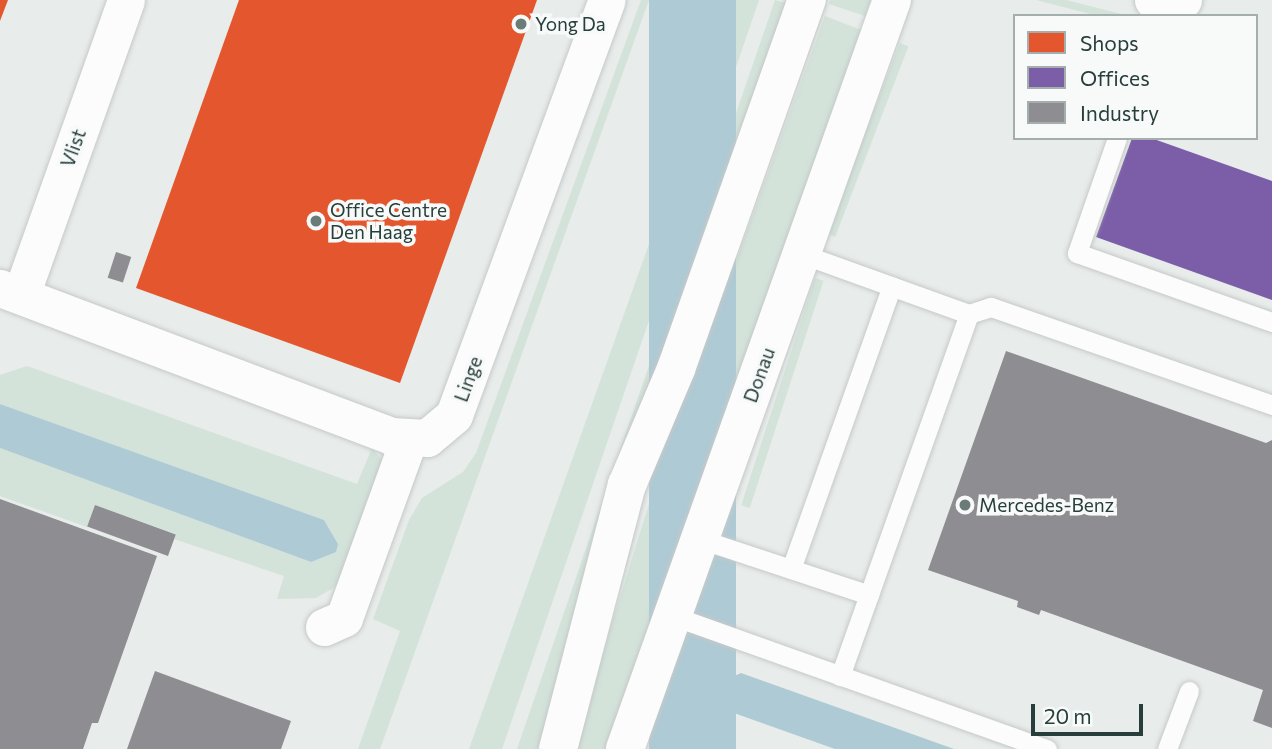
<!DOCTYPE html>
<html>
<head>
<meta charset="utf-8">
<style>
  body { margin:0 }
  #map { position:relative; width:1272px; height:749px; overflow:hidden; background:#e8ecea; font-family:Commissioner,sans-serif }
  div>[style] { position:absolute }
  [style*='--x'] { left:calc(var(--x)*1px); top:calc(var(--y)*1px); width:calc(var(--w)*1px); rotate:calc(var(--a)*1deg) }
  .green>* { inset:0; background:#d3e3da; transform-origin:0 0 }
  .water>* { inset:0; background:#aecad5; transform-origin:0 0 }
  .shops>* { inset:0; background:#e4572e }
  .offices>* { inset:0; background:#7b5ea7 }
  .industry>* { inset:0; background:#8d8d92; transform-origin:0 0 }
  .roads { filter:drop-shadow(0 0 2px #c5c9c8) drop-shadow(0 0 2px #c5c9c8) }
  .lane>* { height:19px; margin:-9.5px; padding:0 9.5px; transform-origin:9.5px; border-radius:9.5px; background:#fcfcfc }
  .street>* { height:37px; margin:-18.5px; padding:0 18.5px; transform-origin:18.5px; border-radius:18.5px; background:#fcfcfc }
  .secondary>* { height:38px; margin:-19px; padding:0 19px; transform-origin:19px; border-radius:19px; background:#fcfcfc }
  .dots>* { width:19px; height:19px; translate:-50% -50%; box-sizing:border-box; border:4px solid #f7faf9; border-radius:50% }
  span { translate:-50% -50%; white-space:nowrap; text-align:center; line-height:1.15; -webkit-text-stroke:7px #f7faf9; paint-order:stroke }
  .poi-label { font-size:19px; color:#273e3b }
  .left { translate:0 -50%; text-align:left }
  .street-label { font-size:19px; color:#273e3b }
  .legend { position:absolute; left:1013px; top:14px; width:245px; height:126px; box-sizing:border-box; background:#f7faf9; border:2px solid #a4afad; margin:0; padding:9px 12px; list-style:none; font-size:21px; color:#273e3b }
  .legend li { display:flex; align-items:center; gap:14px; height:35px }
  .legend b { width:35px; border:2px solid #a4afad }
  .scale { position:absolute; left:1031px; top:704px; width:112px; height:32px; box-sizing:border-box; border:4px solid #273e3b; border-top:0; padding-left:9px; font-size:21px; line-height:24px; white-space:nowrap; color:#273e3b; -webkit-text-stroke:5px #f7faf9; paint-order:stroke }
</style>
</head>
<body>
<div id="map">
  <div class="green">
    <i style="clip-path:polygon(641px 0,649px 0,380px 749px,358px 749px,400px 631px,373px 619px,409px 520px,422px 498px,463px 472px,476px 453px)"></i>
    <i style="clip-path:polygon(736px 0,759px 0,502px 749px,469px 749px)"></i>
    <i style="clip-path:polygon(775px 0,786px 3px,545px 749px,517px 749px)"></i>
    <i style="clip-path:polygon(830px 0,871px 0,865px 16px,829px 4px)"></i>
    <i style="clip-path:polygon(1036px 0,1066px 0,1129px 16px,1098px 16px)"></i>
    <i style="clip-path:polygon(825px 16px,861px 30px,605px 749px,573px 749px,653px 491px)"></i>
    <i style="left:900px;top:43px;width:9px;height:204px;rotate:21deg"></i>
    <i style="left:815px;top:278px;width:9px;height:239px;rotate:18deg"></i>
    <i style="clip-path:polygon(27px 366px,357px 484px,372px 448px,382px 460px,347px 572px,333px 588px,316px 598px,277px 599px,284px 576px,174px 539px,176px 534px,95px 505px,87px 527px,0 496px,0 448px,311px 562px,338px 544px,324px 520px,0 404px,0 375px)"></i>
  </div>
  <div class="water">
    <i style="left:649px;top:0;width:87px;height:796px"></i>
    <i style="clip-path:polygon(0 404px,324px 520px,338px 544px,336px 552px,311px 562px,0 448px)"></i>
    <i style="clip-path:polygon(741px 673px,954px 749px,835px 749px,734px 713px,717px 689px,719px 683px)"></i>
  </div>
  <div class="shops">
    <i style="clip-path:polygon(0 0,8px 0,0 21px)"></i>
    <i style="clip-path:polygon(239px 0,537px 0,400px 383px,136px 288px)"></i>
  </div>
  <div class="offices">
    <i style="clip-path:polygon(1132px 138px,1151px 138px,1272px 181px,1272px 300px,1096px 237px)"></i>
  </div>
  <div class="industry">
    <i style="left:116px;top:252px;width:16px;height:27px;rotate:18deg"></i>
    <i style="clip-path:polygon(1006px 351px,1266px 443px,1272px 440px,1272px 728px,1253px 721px,1263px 690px,1041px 610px,1039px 615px,1017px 607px,1018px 601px,928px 570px)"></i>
    <i style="clip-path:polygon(0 499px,157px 556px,98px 723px,92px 723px,83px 749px,0 749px)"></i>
    <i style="left:95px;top:505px;width:86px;height:23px;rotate:20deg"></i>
    <i style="clip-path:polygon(155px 671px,291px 721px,281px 749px,127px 749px)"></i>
  </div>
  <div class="roads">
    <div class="lane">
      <i style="--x:1117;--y:138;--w:122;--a:109.2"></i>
      <i style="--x:1077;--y:253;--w:207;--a:19.5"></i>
      <i style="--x:802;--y:254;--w:177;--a:19.8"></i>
      <i style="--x:969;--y:314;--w:23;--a:-18"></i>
      <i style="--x:991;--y:307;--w:298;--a:19.2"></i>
      <i style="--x:700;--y:539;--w:178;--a:18.3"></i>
      <i style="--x:791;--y:569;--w:300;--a:-70.4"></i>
      <i style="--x:673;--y:616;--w:397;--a:19.6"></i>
      <i style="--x:840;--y:676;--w:384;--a:-70.4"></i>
      <i style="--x:1167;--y:749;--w:62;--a:-69.2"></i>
    </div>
    <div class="street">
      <i style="--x:1153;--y:0;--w:30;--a:0"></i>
      <i style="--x:0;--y:288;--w:418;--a:20.7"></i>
      <i style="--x:391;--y:436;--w:36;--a:3"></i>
      <i style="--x:427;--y:438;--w:35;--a:-40"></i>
      <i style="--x:454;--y:415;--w:442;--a:-69.8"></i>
      <i style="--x:21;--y:295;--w:313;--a:-70.4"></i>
      <i style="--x:324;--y:627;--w:22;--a:-24"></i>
      <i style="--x:344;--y:618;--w:191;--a:-70.1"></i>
    </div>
    <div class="secondary">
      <i style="--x:558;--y:749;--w:273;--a:-75.4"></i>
      <i style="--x:627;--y:485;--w:126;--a:-67.1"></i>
      <i style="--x:676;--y:369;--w:392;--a:-70.5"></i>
      <i style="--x:625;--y:749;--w:795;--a:-70.38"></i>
    </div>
  </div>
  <div class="dots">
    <i style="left:521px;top:24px;background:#6b7b78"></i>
    <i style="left:316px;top:221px;background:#6b7b78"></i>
    <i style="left:965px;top:505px;background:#6b7b78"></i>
  </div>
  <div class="poi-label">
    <span class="left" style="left:535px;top:24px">Yong Da</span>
    <span class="left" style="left:330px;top:221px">Office Centre<br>Den Haag</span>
    <span class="left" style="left:979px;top:505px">Mercedes-Benz</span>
  </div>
  <div class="street-label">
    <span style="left:73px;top:148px;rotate:-70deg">Vlist</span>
    <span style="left:759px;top:375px;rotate:-70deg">Donau</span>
    <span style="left:468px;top:379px;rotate:-70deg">Linge</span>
  </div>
  <ul class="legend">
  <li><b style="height:19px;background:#e4572e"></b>Shops</li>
  <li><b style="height:19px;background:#7b5ea7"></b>Offices</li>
  <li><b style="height:19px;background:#8d8d92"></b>Industry</li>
  </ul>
  <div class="scale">20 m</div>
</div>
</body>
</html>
